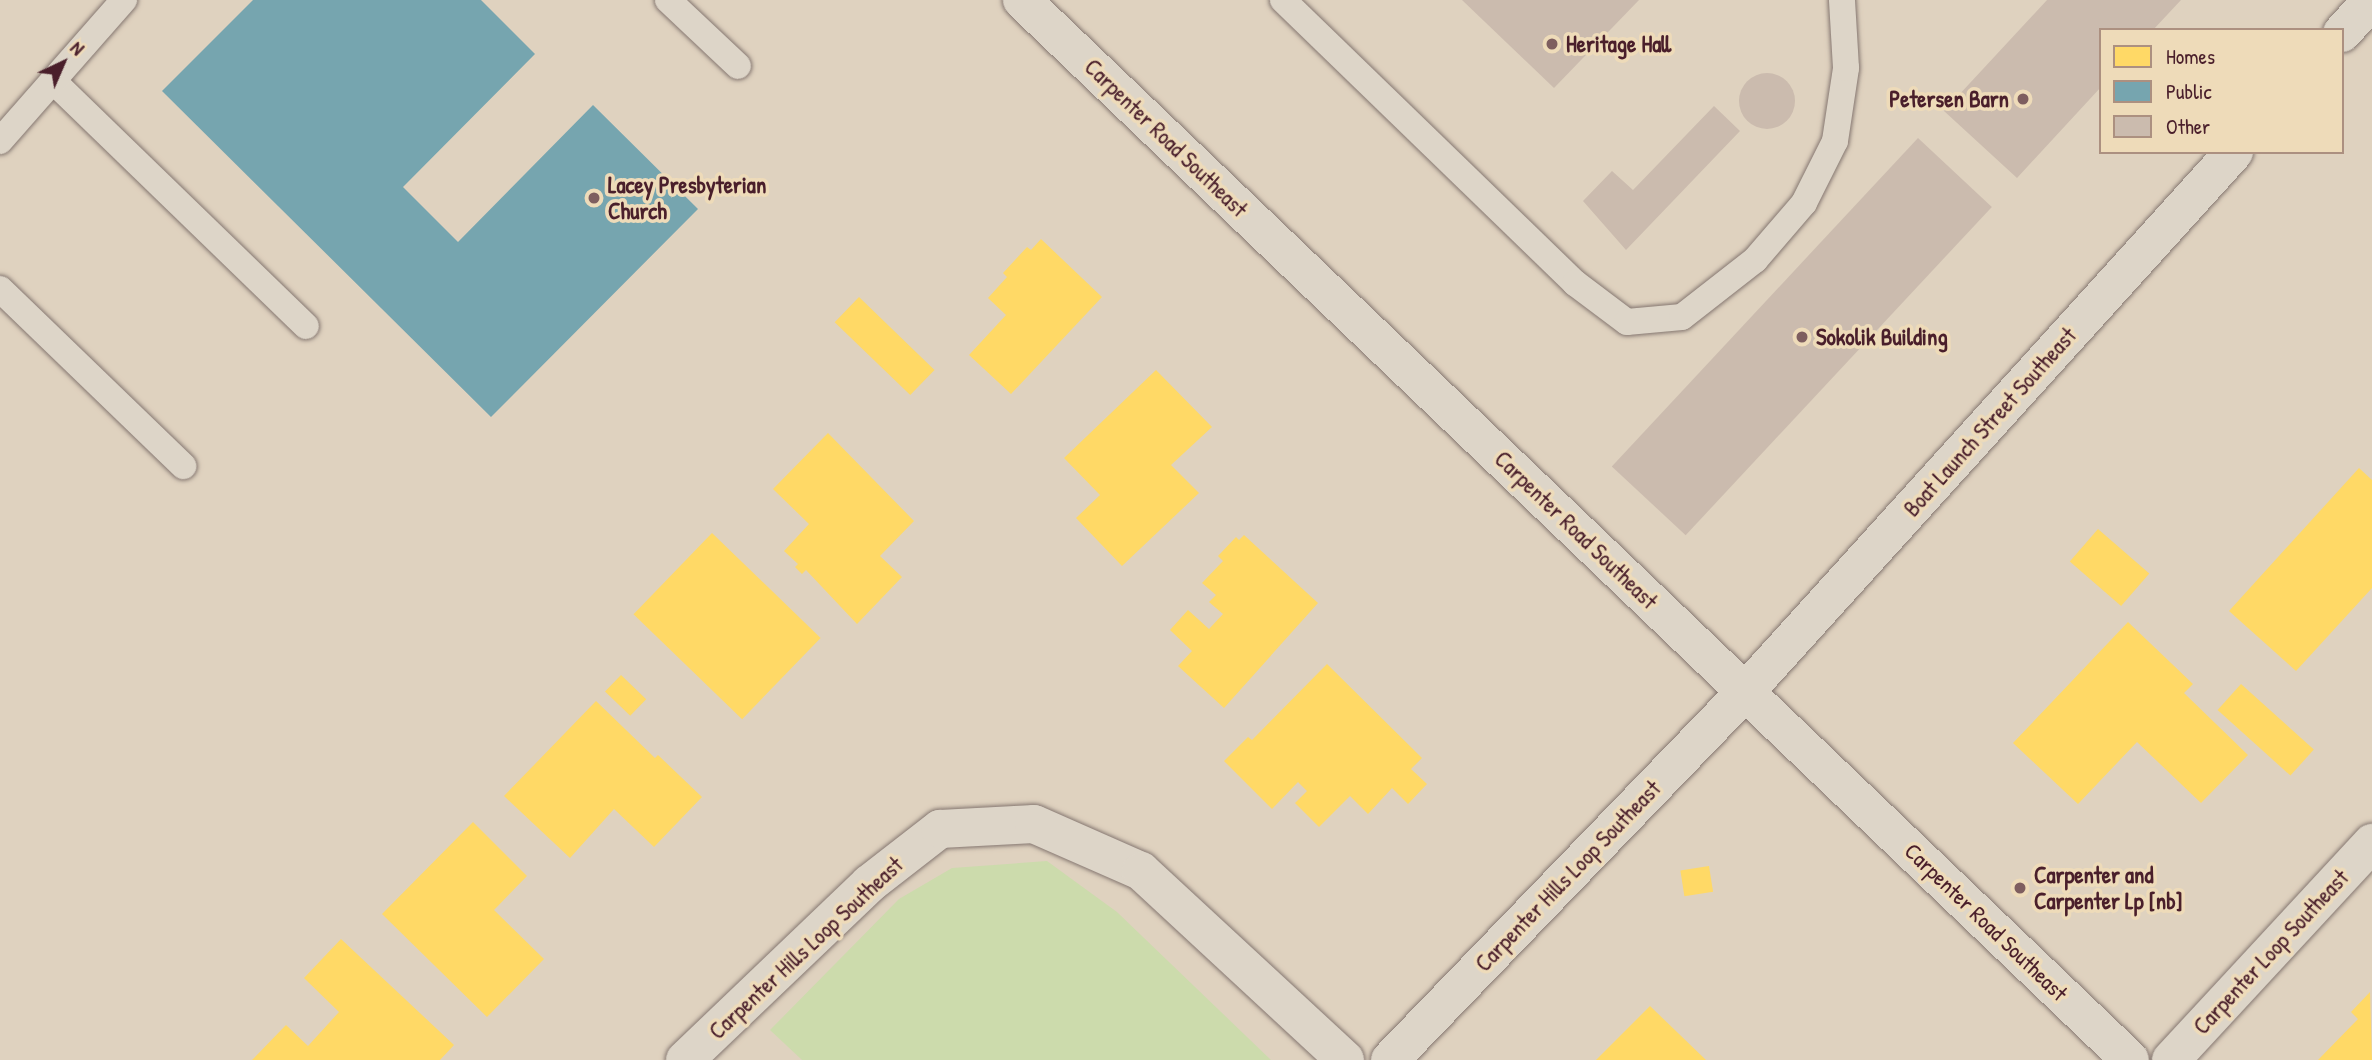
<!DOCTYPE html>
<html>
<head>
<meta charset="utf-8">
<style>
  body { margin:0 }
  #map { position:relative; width:2372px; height:1060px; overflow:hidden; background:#dfd2bf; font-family:"Patrick Hand",sans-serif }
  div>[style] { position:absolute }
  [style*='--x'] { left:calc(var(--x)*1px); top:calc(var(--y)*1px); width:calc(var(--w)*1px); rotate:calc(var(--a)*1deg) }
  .green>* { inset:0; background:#ccdbac }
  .homes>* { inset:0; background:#ffd966; transform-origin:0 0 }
  .public>* { inset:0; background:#76a5af }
  .building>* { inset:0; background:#cbbbae; transform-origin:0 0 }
  .round { border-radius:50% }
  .roads { filter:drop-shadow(0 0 2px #857771) drop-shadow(0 0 2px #857771) }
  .lane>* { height:26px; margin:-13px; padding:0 13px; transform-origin:13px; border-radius:13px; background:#ddd5c8 }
  .street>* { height:38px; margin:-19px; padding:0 19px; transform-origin:19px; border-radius:19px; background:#ddd5c8 }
  .secondary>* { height:38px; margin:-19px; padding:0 19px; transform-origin:19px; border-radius:19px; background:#ddd5c8 }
  .dots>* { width:19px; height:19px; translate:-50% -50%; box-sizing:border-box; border:4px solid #eedbb9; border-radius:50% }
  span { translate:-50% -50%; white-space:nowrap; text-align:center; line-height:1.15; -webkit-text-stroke:7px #eedbb9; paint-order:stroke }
  .poi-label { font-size:23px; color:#4a1f2b; font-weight:700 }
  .left { translate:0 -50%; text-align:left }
  .right { translate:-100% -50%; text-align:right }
  .street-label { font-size:23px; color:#4a1f2b }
  .legend { position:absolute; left:2099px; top:28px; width:245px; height:126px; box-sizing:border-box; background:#eedbb9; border:2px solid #ac9080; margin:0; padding:9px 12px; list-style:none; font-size:21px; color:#4a1f2b }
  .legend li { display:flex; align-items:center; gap:14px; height:35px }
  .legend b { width:35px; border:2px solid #ac9080 }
  .north { position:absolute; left:28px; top:28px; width:70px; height:70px; -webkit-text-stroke:5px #eedbb9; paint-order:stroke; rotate:44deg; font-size:19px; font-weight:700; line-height:28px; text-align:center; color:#4a1f2b }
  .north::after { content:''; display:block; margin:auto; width:24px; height:32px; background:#4a1f2b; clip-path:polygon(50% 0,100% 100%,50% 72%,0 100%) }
</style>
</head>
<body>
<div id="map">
  <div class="green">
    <i style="clip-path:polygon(1047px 861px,1117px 912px,1271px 1060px,802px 1060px,770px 1030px,899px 899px,952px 868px)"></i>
  </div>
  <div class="homes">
    <i style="clip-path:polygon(1041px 239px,1102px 297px,1011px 394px,969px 355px,1006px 315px,988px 298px,1007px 277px,1003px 273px,1027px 247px,1031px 250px)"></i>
    <i style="left:859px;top:297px;width:105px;height:35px;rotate:44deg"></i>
    <i style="clip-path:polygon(1156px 370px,1212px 427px,1171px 465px,1199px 493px,1122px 566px,1076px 518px,1100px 495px,1064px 458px)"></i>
    <i style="clip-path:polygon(828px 433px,914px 521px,880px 556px,902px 577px,857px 624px,806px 570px,802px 574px,795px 567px,798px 564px,784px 551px,809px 524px,773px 489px)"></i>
    <i style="clip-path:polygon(2359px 468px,2372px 480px,2372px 588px,2296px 671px,2229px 611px)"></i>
    <i style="left:2098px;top:529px;width:68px;height:43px;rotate:41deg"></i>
    <i style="left:712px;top:533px;width:151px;height:113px;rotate:44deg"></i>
    <i style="clip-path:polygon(1244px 535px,1318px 603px,1224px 708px,1178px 666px,1192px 651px,1170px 630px,1188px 610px,1209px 629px,1223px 614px,1209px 602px,1216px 595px,1202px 583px,1223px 561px,1218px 556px,1236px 537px,1239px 540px)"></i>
    <i style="clip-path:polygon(2128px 622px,2193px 684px,2184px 693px,2248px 755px,2201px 803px,2137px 742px,2078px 804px,2013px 743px)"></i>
    <i style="clip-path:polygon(1327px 664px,1422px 758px,1411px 769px,1427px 784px,1408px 804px,1392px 788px,1368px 814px,1350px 796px,1319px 827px,1295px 803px,1307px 791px,1298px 782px,1272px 809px,1224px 761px,1248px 737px,1252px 740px)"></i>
    <i style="left:621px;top:675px;width:35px;height:23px;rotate:44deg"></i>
    <i style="left:2241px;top:684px;width:98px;height:35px;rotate:42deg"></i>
    <i style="clip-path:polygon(596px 701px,655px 758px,658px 755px,702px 797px,654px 847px,614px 809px,570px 858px,504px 796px)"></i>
    <i style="clip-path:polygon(473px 822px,527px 876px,494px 910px,544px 959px,487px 1017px,382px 914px)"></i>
    <i style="left:1709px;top:866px;width:26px;height:29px;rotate:81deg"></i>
    <i style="clip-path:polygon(341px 939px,454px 1045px,440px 1060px,252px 1060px,286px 1025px,308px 1046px,339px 1012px,304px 978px)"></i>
    <i style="clip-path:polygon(2370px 992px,2372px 1060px,2318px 1060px,2358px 1019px,2351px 1012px)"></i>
    <i style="clip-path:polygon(1650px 1006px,1706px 1060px,1596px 1060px)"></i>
  </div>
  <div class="public">
    <i style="clip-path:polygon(253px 0,481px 0,535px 54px,403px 187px,458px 242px,593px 105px,698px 209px,491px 417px,162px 91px)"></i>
  </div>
  <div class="building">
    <i style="clip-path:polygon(1462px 0,1639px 0,1554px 88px)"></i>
    <i style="clip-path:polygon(2047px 0,2181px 0,2153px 30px,2101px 30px,2101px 87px,2017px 178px,1944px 111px)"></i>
    <i class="round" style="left:1739px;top:73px;width:56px;height:56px"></i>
    <i style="clip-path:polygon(1714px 106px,1740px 131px,1626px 250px,1583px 201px,1612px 171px,1633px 190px)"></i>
    <i style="left:1918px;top:138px;width:101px;height:449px;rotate:43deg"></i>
  </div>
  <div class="roads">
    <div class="lane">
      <i style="--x:668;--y:0;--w:96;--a:43.3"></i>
      <i style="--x:1283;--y:0;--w:407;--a:44.1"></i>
      <i style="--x:1575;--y:283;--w:65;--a:36.9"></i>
      <i style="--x:1627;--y:322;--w:55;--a:-5.2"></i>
      <i style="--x:1682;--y:317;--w:93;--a:-38"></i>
      <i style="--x:1755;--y:260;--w:75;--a:-49.3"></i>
      <i style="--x:1804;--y:203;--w:69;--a:-63.4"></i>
      <i style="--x:1835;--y:141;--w:74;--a:-81.4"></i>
      <i style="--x:1846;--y:68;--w:68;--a:-93.4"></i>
      <i style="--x:53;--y:81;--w:352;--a:44.1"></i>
      <i style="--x:0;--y:141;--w:188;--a:-48.7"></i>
      <i style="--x:0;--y:289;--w:255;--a:44"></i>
    </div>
    <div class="street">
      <i style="--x:2342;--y:33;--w:45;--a:-47.7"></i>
      <i style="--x:685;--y:1060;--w:255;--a:-43.7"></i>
      <i style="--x:869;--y:884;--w:90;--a:-37.8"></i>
      <i style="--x:940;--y:829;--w:94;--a:-3"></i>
      <i style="--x:1034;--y:824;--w:117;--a:23.7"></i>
      <i style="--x:1141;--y:871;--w:278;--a:42.8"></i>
      <i style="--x:1390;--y:1060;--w:513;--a:-46.03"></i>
      <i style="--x:1746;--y:691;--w:727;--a:-47.84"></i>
      <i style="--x:2171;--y:1060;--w:296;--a:-47.2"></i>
    </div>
    <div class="secondary">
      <i style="--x:1022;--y:0;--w:1533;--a:43.73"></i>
    </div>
  </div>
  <div class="dots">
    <i style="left:1552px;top:44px;background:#7e5e5f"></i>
    <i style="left:2023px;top:99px;background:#7e5e5f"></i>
    <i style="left:594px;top:198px;background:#7e5e5f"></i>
    <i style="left:1802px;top:337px;background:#7e5e5f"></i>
    <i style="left:2020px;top:888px;background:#7e5e5f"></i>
  </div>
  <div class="poi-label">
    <span class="left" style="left:1566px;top:44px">Heritage Hall</span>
    <span class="right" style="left:2009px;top:99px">Petersen Barn</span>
    <span class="left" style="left:608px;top:198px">Lacey Presbyterian<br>Church</span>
    <span class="left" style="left:1816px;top:337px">Sokolik Building</span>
    <span class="left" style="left:2034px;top:888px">Carpenter and<br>Carpenter Lp [nb]</span>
  </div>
  <div class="street-label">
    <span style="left:1166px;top:138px;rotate:44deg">Carpenter Road Southeast</span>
    <span style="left:1990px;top:422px;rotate:-48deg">Boat Launch Street Southeast</span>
    <span style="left:1576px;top:530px;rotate:44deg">Carpenter Road Southeast</span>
    <span style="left:1568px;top:876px;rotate:-46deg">Carpenter Hills Loop Southeast</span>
    <span style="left:1986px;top:922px;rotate:44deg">Carpenter Road Southeast</span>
    <span style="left:806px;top:948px;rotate:-43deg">Carpenter Hills Loop Southeast</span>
    <span style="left:2271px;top:952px;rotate:-47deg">Carpenter Loop Southeast</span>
  </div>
  <ul class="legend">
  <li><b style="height:19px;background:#ffd966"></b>Homes</li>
  <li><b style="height:19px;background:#76a5af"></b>Public</li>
  <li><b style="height:19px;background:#cbbbae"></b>Other</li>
  </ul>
  <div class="north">N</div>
</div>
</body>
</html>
